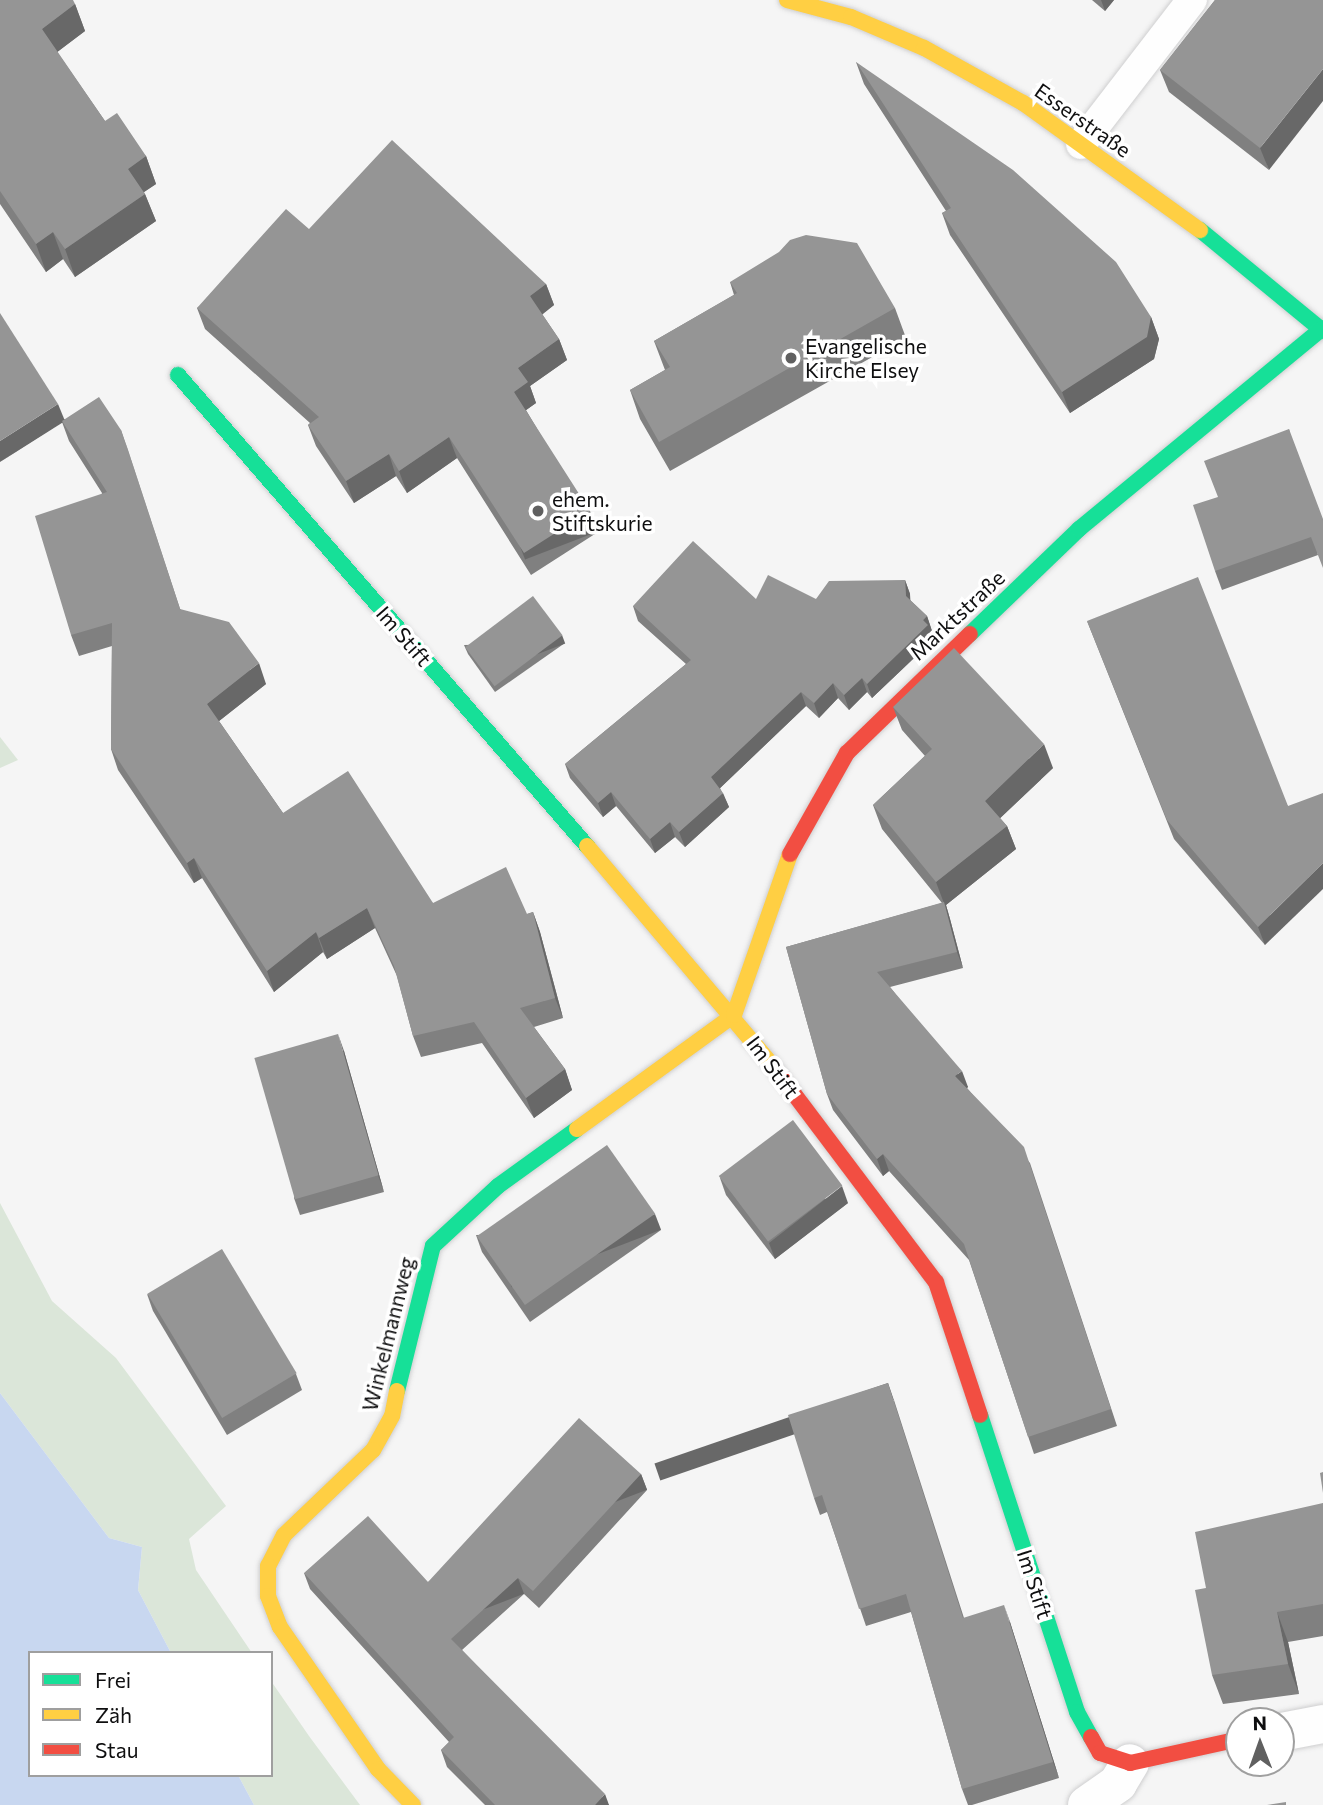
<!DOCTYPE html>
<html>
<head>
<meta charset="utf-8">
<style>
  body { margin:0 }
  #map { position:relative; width:1323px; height:1805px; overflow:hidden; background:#f5f5f5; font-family:Commissioner,sans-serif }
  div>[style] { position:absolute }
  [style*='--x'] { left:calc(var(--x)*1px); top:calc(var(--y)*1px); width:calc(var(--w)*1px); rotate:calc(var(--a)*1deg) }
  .green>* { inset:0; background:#dbe6d9 }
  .water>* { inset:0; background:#c8d7f0 }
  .roads { filter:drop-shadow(0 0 2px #cfcfd0) drop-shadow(0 0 2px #cfcfd0) }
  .lane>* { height:30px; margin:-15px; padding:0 15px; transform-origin:15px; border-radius:15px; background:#fefefe }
  .street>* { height:38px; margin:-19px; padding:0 19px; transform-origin:19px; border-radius:19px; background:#fefefe }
  .fast>* { height:16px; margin:-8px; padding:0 8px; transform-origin:8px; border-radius:8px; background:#16e098 }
  .slow>* { height:16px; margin:-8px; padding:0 8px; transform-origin:8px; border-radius:8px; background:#ffcf43 }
  .jam>* { height:16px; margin:-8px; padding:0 8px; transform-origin:8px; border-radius:8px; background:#f24e42 }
  .wall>* { inset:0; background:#808080 }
  .shaded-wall>* { inset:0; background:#686868; transform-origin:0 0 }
  .building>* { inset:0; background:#959595; transform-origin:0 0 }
  .dots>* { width:19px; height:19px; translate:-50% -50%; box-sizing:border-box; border:4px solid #fff; border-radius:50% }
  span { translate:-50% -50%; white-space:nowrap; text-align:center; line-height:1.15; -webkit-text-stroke:7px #fff; paint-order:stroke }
  .street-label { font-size:21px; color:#0f0f10 }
  .poi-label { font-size:21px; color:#0f0f10 }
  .left { translate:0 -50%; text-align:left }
  .legend { position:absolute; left:28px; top:1651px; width:245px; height:126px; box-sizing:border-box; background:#fff; border:2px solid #9f9f9f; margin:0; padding:9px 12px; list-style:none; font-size:21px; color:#0f0f10 }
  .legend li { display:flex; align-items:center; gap:14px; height:35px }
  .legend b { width:35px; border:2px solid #9f9f9f }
  .north { position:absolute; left:1225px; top:1707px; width:70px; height:70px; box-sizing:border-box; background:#fff; border:2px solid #9f9f9f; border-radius:50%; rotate:359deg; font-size:19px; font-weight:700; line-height:28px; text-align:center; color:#0f0f10 }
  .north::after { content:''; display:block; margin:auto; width:24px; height:32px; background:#606060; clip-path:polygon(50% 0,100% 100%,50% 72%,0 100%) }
</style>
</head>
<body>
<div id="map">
  <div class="green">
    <i style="clip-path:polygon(0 737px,18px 760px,0 768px)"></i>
    <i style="clip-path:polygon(0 1203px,52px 1301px,116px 1358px,226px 1506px,189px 1539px,196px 1570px,252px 1653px,171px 1653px,138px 1590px,142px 1547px,109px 1538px,0 1393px)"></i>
    <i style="clip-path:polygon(271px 1681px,309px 1736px,360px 1805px,254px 1805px,238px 1775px,271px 1775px)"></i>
  </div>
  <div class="water">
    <i style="clip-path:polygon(0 1393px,109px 1538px,142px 1547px,138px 1590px,171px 1653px,30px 1653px,30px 1775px,238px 1775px,254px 1805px,0 1805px)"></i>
  </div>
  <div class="roads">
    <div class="lane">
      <i style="--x:1081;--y:144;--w:182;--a:-52.4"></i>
    </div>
    <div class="street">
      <i style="--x:1281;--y:1732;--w:43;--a:-10.8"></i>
      <i style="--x:1087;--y:1805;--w:38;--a:-35"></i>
      <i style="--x:1118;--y:1783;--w:23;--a:-59"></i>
    </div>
    <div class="fast">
      <i style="--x:1200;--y:230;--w:159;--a:39.4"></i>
      <i style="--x:178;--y:375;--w:624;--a:49.03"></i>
      <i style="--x:970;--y:634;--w:151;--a:-43.9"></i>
      <i style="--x:1079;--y:529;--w:315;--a:-39.5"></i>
      <i style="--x:397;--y:1391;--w:149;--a:-76.1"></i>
      <i style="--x:433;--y:1246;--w:88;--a:-42.7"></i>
      <i style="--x:498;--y:1186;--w:97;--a:-35.8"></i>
      <i style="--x:980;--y:1415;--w:312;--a:71.9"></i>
      <i style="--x:1077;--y:1712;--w:29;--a:61"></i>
    </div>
    <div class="slow">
      <i style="--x:787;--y:0;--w:66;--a:14.9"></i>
      <i style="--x:851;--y:17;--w:79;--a:23"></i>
      <i style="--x:924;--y:48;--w:113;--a:29.1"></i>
      <i style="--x:1023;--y:103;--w:218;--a:35.7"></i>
      <i style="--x:587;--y:846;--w:288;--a:49.8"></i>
      <i style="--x:577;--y:1129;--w:194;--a:-36"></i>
      <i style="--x:734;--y:1015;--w:170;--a:-70.8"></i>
      <i style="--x:397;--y:1391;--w:25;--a:101"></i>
      <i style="--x:392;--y:1416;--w:39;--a:119"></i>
      <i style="--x:373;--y:1450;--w:123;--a:136.3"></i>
      <i style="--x:284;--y:1535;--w:35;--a:117"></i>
      <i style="--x:268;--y:1566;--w:30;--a:90"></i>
      <i style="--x:268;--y:1596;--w:33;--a:69"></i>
      <i style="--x:280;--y:1627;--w:173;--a:55.4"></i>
      <i style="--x:378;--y:1769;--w:50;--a:45.8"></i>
    </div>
    <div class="jam">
      <i style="--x:790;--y:854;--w:116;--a:-60.6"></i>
      <i style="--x:847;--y:753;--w:171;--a:-44.1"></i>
      <i style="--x:773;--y:1066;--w:271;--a:53"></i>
      <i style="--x:936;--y:1282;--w:140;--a:71.7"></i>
      <i style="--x:1091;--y:1737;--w:18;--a:61"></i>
      <i style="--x:1100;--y:1753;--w:32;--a:18"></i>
      <i style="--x:1130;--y:1763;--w:112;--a:-12.4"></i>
    </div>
  </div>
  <div class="wall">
    <i style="clip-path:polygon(0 0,75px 4px,85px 31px,57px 52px,105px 121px,146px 156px,156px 184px,144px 192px,156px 221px,75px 277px,63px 259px,46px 272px,0 204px)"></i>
    <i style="clip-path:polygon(1092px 0,1114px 0,1105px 11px)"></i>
    <i style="clip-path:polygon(1215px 0,1269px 170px,1169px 92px,1160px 70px)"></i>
    <i style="clip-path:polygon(856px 62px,1151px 317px,1159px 339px,1154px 359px,1070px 413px,950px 235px,942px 213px,946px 211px,864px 84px)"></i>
    <i style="clip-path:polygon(309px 229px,546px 284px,554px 305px,542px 314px,559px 339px,567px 360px,530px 386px,536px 403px,526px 410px,598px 532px,531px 575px,457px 458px,407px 493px,396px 476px,354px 503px,316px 446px,308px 425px,310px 423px,205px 329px,197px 308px)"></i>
    <i style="clip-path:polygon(730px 282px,895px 308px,906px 338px,670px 471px,640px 419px,630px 390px,665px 370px,654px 341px,734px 295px)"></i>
    <i style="clip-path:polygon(64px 419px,121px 430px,180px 609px,266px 684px,219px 721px,283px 813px,433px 903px,527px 914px,533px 912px,540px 932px,563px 1018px,534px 1027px,565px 1069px,572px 1090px,534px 1118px,482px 1043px,421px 1057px,413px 1036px,397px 976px,375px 928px,327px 959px,323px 952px,274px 992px,202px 878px,194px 883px,118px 770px,111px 749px,112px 646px,79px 656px,71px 635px,102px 493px,69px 441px,62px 422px,0 462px)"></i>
    <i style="clip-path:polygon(1289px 429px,1318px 555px,1222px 590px,1215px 571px)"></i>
    <i style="clip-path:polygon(905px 580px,910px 594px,910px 600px,927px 616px,932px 631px,930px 632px,933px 640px,872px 698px,867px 692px,849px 710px,838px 698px,819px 718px,806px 706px,720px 788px,729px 807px,685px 847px,675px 837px,655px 853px,616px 806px,603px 817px,570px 778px,565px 764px,686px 664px,638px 621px,633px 606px,756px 599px,816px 599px)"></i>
    <i style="clip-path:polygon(1087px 621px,1288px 806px,1265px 945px,1174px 839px)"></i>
    <i style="clip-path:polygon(565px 643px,495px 692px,468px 654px,464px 645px)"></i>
    <i style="clip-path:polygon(893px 707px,1053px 768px,1000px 818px,1007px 826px,1016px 849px,946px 905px,950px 919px,963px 968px,890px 987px,968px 1087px,967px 1088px,1030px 1163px,1117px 1426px,1034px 1454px,969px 1260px,889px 1171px,883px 1176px,833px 1110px,827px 1094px,786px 947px,942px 903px,882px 829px,873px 805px,925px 756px,902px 730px)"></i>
    <i style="clip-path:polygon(344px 1051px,384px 1192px,300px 1215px,294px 1198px)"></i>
    <i style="clip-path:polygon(720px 1178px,848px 1203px,775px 1259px,726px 1195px)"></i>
    <i style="clip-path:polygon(661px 1230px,530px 1322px,482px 1252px,476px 1235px)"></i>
    <i style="clip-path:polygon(147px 1294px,296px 1374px,302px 1390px,227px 1435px,153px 1311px)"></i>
    <i style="clip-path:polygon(894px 1400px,964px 1618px,1010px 1622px,1059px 1778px,972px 1805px,968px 1805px,962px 1789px,911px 1612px,866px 1626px,827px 1512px,820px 1515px,814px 1498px)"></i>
    <i style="clip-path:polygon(641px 1474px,647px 1490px,539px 1608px,524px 1594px,462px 1650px,609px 1805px,485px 1805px,447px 1767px,441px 1750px,449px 1742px,310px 1589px,304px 1573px,428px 1582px)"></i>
    <i style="clip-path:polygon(1323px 1503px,1323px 1636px,1288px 1642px,1299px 1694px,1223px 1704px,1212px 1675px)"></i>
  </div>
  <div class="shaded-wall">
    <i style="clip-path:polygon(1101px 0,1114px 0,1105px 11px)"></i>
    <i style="clip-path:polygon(75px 4px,85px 31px,52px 56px,42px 29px)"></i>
    <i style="clip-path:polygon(1323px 69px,1323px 101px,1269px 170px,1260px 148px)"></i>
    <i style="clip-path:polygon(146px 156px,156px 184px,138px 196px,128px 169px)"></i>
    <i style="clip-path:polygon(145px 194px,156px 221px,75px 277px,65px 249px)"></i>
    <i style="clip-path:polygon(53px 232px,63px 259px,46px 272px,36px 244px)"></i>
    <i style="clip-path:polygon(546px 284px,554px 305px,538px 318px,530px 296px)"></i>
    <i style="clip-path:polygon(1151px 317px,1159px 339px,1154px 359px,1070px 413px,1062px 392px)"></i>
    <i style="clip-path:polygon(559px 339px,567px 360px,530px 386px,536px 403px,522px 413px,514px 392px,518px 368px)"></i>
    <i style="clip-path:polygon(58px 404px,65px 421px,0 462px,0 441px)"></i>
    <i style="clip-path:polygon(121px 430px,128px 450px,187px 630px,180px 609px)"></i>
    <i style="clip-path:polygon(449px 437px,457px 458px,407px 493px,399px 471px)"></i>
    <i style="clip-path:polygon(389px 454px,396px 476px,354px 503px,346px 481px)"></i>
    <i style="left:590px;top:511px;width:22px;height:78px;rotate:69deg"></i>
    <i style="clip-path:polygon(905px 580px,910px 594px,911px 610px,906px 596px)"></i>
    <i style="clip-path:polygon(927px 616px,932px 631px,930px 632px,933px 640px,872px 698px,867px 684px)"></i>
    <i style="left:562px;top:635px;width:9px;height:85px;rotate:69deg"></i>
    <i style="clip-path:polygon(259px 663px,266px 684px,214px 725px,207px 704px)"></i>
    <i style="clip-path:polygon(862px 678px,867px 692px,849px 710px,844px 695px)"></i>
    <i style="clip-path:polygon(833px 683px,838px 698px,819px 718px,814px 703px)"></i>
    <i style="clip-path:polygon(801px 692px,806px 706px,716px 792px,711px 777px)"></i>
    <i style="clip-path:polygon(1044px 744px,1053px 768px,994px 824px,985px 801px)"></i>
    <i style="clip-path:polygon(611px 792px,616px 806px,603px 817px,598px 803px)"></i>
    <i style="clip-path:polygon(723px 793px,729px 807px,685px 847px,679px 832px)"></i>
    <i style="clip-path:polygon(670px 822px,675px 837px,655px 853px,650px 839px)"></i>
    <i style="clip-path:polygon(1007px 826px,1016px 849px,946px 905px,950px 919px,963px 968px,957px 952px,945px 906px,936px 882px)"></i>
    <i style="clip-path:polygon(194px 858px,202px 878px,194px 883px,187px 863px)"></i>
    <i style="clip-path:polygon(1323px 863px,1323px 889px,1265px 945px,1258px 927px)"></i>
    <i style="clip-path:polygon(367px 908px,375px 928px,327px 959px,319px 938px)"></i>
    <i style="clip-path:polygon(533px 912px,540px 932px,563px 1018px,555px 998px)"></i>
    <i style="clip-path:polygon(316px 932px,323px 952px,274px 992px,267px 971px)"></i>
    <i style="clip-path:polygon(338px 1034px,344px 1051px,384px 1192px,378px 1175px)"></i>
    <i style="clip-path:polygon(565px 1069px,572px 1090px,534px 1118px,526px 1098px)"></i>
    <i style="clip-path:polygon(962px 1071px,968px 1087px,961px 1093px,955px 1076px)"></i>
    <i style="clip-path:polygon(883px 1154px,889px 1171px,883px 1176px,877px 1159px)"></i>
    <i style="clip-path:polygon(842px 1186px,848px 1203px,775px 1259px,769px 1243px)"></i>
    <i style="left:655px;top:1214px;width:17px;height:160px;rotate:69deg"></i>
    <i style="left:888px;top:1383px;width:18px;height:247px;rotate:71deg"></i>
    <i style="left:641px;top:1474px;width:17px;height:159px;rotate:69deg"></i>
    <i style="left:518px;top:1578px;width:17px;height:91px;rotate:69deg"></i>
    <i style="clip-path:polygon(1004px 1605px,1010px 1622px,1059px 1778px,1053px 1762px)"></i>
    <i style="clip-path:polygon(1277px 1612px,1288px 1642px,1299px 1694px,1288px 1664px)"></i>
    <i style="clip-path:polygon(605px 1794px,609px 1805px,595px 1805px)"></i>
  </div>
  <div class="building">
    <i style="clip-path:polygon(0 0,73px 0,75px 4px,42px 29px,105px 121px,117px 113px,146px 156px,128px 169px,145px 194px,65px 249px,53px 232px,36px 244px,0 191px)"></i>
    <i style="clip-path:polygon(1215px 0,1323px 0,1323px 69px,1260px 148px,1160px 70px)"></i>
    <i style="clip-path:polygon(856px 62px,1013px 170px,1116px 262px,1151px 317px,1147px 337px,1062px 392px,942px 213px,951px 208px)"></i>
    <i style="clip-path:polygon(392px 140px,546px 284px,530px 296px,559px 339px,518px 368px,528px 382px,514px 392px,590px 511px,524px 553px,449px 437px,399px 471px,389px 454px,346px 481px,308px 425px,319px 417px,197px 308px,286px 209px,309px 229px)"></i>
    <i style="clip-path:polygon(806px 235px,857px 243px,895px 308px,659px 442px,630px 390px,670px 367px,654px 341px,737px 293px,730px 282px,779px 252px,790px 240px)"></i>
    <i style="clip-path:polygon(0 313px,58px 404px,0 441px)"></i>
    <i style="clip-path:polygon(99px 397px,121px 430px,180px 609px,229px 622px,259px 663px,207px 704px,283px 813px,348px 771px,433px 903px,506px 867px,527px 914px,533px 912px,555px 998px,520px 1008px,565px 1069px,526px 1098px,474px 1022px,413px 1036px,394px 966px,367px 908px,319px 938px,316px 932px,267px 971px,194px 858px,187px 863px,111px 749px,112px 623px,71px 635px,35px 516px,107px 492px,62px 421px)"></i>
    <i style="clip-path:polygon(1289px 429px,1323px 519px,1323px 568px,1311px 537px,1215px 571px,1193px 505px,1218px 497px,1204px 461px)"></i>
    <i style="clip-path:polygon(693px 541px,756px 599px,768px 575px,816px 599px,829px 581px,905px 580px,906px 596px,927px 616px,923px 620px,928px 625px,867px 684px,862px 678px,844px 695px,833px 683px,814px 703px,801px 692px,711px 777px,723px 793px,679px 832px,670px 822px,650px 839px,611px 792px,598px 803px,565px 764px,691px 660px,633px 606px)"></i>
    <i style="clip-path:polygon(1198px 577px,1288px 806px,1323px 793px,1323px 863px,1258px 927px,1167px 820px,1087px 621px)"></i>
    <i style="left:533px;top:596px;width:49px;height:85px;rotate:53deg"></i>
    <i style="clip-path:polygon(954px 648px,1044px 744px,985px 801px,1007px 826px,936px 882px,873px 805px,932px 749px,893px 707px)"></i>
    <i style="clip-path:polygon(944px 902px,957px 952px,877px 972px,962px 1071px,955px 1076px,1024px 1147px,1111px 1409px,1028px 1437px,964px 1244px,883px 1154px,877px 1159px,827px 1094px,786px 947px)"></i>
    <i style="left:338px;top:1034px;width:147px;height:87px;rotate:74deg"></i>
    <i style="left:793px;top:1120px;width:82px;height:93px;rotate:53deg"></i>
    <i style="left:607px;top:1145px;width:84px;height:159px;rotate:55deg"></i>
    <i style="left:222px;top:1249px;width:145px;height:87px;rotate:59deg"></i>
    <i style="clip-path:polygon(888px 1383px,963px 1618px,1004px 1605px,1053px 1762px,962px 1789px,906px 1594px,859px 1609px,822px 1495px,814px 1498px,788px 1415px)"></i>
    <i style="clip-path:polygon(579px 1418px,641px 1474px,533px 1591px,518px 1578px,451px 1639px,605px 1794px,595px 1805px,495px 1805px,441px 1750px,454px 1737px,304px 1573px,368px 1516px,428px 1582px)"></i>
    <i style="clip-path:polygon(1323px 1472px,1323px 1493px,1320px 1473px)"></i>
    <i style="clip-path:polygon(1323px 1503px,1323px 1604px,1277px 1612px,1288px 1664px,1212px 1675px,1195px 1590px,1206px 1588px,1195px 1532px)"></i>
    <i style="clip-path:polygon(1286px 1802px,1286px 1805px,1267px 1805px)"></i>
  </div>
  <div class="dots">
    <i style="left:791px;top:358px;background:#606060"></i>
    <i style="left:538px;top:511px;background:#606060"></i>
  </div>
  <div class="street-label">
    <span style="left:1083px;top:120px;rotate:35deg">Esserstraße</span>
    <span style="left:957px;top:615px;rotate:-43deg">Marktstraße</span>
    <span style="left:404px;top:636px;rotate:49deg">Im Stift</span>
    <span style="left:773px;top:1067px;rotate:53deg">Im Stift</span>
    <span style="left:388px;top:1334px;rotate:-76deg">Winkelmannweg</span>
    <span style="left:1035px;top:1584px;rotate:72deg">Im Stift</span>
  </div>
  <div class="poi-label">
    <span class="left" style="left:805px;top:358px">Evangelische<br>Kirche Elsey</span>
    <span class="left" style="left:552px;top:511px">ehem.<br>Stiftskurie</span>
  </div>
  <ul class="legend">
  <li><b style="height:9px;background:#16e098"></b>Frei</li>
  <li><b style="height:9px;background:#ffcf43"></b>Zäh</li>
  <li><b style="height:9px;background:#f24e42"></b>Stau</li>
  </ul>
  <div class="north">N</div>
</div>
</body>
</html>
